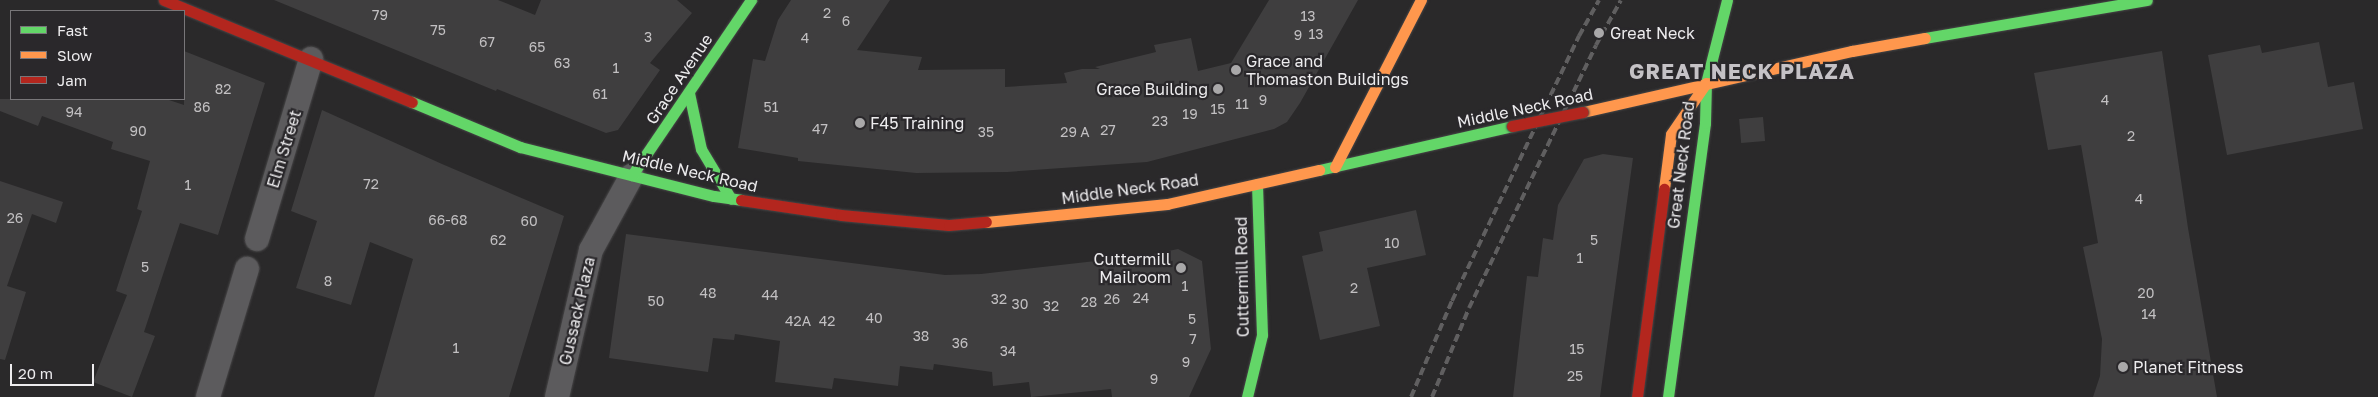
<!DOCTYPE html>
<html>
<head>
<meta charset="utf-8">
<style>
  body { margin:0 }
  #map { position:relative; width:2378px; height:397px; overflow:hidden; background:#2a292a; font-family:"Golos Text",sans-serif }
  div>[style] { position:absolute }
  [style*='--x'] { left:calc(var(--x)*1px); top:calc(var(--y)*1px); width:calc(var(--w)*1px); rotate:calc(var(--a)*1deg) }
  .building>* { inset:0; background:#3f3e3f; transform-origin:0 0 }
  .roads { filter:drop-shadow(0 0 1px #474647) drop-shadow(0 0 1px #474647) }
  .street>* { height:24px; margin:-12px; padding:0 12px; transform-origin:12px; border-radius:12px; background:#5c5b5d }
  .fast>* { height:11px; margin:-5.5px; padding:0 5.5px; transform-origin:5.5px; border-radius:5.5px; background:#63d668 }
  .slow>* { height:11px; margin:-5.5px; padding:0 5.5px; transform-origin:5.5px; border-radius:5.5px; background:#ff974d }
  .jam>* { height:11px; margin:-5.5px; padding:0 5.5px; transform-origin:5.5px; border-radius:5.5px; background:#b3261e }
  .rail>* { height:4px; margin-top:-2px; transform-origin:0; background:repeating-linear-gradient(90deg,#605f60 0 8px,transparent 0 12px) }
  .bridges { filter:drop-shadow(0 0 1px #474647) drop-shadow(0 0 1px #474647) }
  .jam-bridge>* { height:11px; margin:-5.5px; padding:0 5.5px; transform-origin:5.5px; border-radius:5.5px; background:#b3261e }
  .dots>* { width:14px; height:14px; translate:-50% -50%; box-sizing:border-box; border:2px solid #2a282b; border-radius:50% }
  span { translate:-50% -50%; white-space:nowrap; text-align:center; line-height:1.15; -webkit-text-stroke:4.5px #2a282b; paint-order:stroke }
  .number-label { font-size:14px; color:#c2c0c2 }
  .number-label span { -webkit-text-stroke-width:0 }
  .poi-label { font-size:16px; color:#edecee }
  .left { translate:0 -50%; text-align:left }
  .right { translate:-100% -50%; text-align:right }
  .street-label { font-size:16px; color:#edecee }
  .district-label { font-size:21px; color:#c5c2c6; font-weight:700; letter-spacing:1px }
  .legend { position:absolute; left:10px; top:10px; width:175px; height:90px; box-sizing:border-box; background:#2a282b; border:1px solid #787679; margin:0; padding:6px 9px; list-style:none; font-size:15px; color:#edecee }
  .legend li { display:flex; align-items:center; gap:10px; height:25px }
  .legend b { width:25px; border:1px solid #787679 }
  .scale { position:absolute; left:10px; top:364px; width:84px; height:22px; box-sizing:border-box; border:2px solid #edecee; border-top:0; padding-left:6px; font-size:15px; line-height:18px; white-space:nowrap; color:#edecee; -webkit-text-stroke:4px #2a282b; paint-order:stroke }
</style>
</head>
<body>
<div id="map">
  <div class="building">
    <i style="clip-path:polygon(274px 0,498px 0,535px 15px,541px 0,677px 0,692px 13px,650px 63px,660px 70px,618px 130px,606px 133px,497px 89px,496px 91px)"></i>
    <i style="clip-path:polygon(791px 0,890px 0,857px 50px,922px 57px,918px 70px,1005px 69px,1005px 87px,1067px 83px,1064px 73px,1082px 69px,1100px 69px,1095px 67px,1156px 52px,1154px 45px,1191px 38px,1198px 71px,1231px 63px,1269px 0,1358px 0,1300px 103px,1287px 122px,1274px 129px,1147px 162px,1007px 172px,916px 173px,798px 161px,798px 158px,738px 148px,753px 59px,765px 61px,778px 20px)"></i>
    <i style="clip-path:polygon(2319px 42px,2328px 87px,2354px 82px,2363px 129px,2227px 155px,2208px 55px,2260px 45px,2262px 53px)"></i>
    <i style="clip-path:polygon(184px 51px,265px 83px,218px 235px,180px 223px,144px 332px,155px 336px,132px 397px,93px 382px,127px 295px,116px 291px,142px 211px,137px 209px,150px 161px,111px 149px,113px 142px,42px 116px,38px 126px,0 111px,0 99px,166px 99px,184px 105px)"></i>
    <i style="clip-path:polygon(2162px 51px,2188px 228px,2217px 397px,2093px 397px,2100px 376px,2102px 339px,2083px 247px,2098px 243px,2081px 145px,2048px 150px,2034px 73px)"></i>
    <i style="clip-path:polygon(322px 110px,442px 164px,564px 216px,509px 397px,374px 397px,413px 259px,370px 242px,351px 305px,296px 288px,317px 221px,291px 211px)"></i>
    <i style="left:1763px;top:117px;width:24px;height:24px;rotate:85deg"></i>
    <i style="clip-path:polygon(1603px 154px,1633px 158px,1600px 397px,1513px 397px,1527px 276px,1538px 277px,1543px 238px,1553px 240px,1558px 205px,1584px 159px)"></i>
    <i style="clip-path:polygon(0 181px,63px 202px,56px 223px,32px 214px,7px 286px,26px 292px,5px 360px,0 359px)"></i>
    <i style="clip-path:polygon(1416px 210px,1426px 255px,1367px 268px,1380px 326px,1320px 340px,1302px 256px,1323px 251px,1319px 232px)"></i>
    <i style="clip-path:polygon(626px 234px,945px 275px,981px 274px,1149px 255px,1178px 249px,1202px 261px,1211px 349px,1189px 397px,1112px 397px,1111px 389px,1031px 397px,1029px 382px,993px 386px,992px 372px,934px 364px,933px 370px,900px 366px,898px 386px,834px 378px,832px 389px,775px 382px,780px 341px,735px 334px,734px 340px,713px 338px,708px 372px,609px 358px)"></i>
  </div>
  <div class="roads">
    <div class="street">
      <i style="--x:257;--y:239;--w:188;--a:-73.3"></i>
      <i style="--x:208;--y:397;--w:134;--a:-73.1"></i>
      <i style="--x:557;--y:397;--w:151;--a:-77"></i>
      <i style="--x:591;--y:250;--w:85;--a:-61.3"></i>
    </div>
    <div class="fast">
      <i style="--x:1925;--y:38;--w:225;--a:-9.7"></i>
      <i style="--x:689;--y:93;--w:57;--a:77.9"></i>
      <i style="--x:701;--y:149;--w:58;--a:59"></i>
      <i style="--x:412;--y:102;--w:117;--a:22.6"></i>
      <i style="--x:520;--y:147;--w:200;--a:14.2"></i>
      <i style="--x:714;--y:196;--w:27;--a:8"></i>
      <i style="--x:1319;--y:170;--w:198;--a:-12.8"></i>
      <i style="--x:632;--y:175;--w:212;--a:-55.8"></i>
      <i style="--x:1247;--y:397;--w:64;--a:-76.4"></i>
      <i style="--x:1262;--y:335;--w:151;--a:-91.9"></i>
      <i style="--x:1668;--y:397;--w:276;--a:-82.3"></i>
      <i style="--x:1705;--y:123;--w:40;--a:-88.6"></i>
      <i style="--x:1706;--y:83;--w:86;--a:-75.8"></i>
    </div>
    <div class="slow">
      <i style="--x:1583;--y:112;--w:276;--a:-12.8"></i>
      <i style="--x:1852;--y:51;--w:74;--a:-10.1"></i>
      <i style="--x:1335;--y:167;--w:188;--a:-62.8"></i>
      <i style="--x:1664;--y:189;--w:55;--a:-82.7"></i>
      <i style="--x:1671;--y:134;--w:62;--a:-55.5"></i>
      <i style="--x:986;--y:222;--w:182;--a:-5.7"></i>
      <i style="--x:1167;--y:204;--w:156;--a:-12.6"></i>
    </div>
    <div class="jam">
      <i style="--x:164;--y:0;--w:268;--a:22.4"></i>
      <i style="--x:741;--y:200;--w:101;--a:8.5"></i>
      <i style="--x:841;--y:215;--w:108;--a:5.3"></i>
      <i style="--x:949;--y:225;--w:37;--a:-5"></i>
      <i style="--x:1637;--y:397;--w:210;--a:-82.6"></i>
    </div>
  </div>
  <div class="rail">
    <i style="--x:1411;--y:397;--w:104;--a:-66.9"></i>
    <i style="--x:1452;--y:301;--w:294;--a:-64.4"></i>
    <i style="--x:1579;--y:36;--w:41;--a:-60.9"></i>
    <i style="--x:1432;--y:397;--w:96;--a:-67.4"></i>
    <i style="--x:1469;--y:308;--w:292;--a:-64.2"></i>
    <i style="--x:1596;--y:45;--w:51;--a:-60.9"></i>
  </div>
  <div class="bridges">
    <div class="jam-bridge">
      <i style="--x:1512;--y:126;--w:72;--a:-11.2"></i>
    </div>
  </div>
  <div class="dots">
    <i style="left:1599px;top:33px;background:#a9a8a9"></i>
    <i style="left:1236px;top:70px;background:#a9a8a9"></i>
    <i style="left:1218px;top:89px;background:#a9a8a9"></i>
    <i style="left:860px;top:123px;background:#a9a8a9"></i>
    <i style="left:1181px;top:268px;background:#a9a8a9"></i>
    <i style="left:2123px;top:367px;background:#a9a8a9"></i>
  </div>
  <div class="number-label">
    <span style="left:827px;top:13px">2</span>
    <span style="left:380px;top:15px">79</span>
    <span style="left:1308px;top:16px">13</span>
    <span style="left:846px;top:21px">6</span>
    <span style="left:438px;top:30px">75</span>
    <span style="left:1316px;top:34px">13</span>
    <span style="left:1298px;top:35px">9</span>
    <span style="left:648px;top:37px">3</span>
    <span style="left:805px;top:38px">4</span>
    <span style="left:487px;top:42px">67</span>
    <span style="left:537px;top:47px">65</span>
    <span style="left:562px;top:63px">63</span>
    <span style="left:616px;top:68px">1</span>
    <span style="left:223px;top:89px">82</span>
    <span style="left:600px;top:94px">61</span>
    <span style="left:1263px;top:100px">9</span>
    <span style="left:2105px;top:100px">4</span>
    <span style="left:1242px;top:104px">11</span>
    <span style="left:202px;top:107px">86</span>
    <span style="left:771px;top:107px">51</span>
    <span style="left:1218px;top:109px">15</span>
    <span style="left:74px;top:112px">94</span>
    <span style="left:1190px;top:114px">19</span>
    <span style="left:1160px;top:121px">23</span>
    <span style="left:820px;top:129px">47</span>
    <span style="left:1108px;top:130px">27</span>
    <span style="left:138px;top:131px">90</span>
    <span style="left:986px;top:132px">35</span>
    <span style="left:1075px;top:132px">29 A</span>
    <span style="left:2131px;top:136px">2</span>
    <span style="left:371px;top:184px">72</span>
    <span style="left:188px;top:185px">1</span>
    <span style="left:2139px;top:199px">4</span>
    <span style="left:15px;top:218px">26</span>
    <span style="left:448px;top:220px">66-68</span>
    <span style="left:529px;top:221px">60</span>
    <span style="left:498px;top:240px">62</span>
    <span style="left:1594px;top:240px">5</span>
    <span style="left:1392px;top:243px">10</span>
    <span style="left:1580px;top:258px">1</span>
    <span style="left:145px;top:267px">5</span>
    <span style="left:328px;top:281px">8</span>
    <span style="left:1185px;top:286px">1</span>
    <span style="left:1354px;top:288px">2</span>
    <span style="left:708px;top:293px">48</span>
    <span style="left:2146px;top:293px">20</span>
    <span style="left:770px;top:295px">44</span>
    <span style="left:1141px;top:298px">24</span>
    <span style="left:999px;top:299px">32</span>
    <span style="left:1112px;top:299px">26</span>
    <span style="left:656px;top:301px">50</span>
    <span style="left:1089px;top:302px">28</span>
    <span style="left:1020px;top:304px">30</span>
    <span style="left:1051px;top:306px">32</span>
    <span style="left:2149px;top:314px">14</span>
    <span style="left:874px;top:318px">40</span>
    <span style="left:1192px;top:319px">5</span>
    <span style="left:798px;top:321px">42A</span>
    <span style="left:827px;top:321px">42</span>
    <span style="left:921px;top:336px">38</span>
    <span style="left:1193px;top:339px">7</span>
    <span style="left:960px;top:343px">36</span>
    <span style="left:456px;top:348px">1</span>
    <span style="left:1577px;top:349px">15</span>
    <span style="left:1008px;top:351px">34</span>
    <span style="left:1186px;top:362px">9</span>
    <span style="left:1575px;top:376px">25</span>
    <span style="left:1154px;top:379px">9</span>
  </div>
  <div class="poi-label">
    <span class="left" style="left:1610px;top:33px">Great Neck</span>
    <span class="left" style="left:1246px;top:70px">Grace and<br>Thomaston Buildings</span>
    <span class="right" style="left:1208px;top:89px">Grace Building</span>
    <span class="left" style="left:870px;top:123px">F45 Training</span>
    <span class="right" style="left:1171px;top:268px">Cuttermill<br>Mailroom</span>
    <span class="left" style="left:2133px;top:367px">Planet Fitness</span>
  </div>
  <div class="street-label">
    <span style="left:679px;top:79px;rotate:-56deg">Grace Avenue</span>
    <span style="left:1525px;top:108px;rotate:-12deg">Middle Neck Road</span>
    <span style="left:284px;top:149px;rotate:-73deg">Elm Street</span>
    <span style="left:1681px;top:165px;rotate:-83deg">Great Neck Road</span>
    <span style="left:690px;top:171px;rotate:13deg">Middle Neck Road</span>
    <span style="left:1130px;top:189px;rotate:-8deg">Middle Neck Road</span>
    <span style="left:1242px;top:277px;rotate:-91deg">Cuttermill Road</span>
    <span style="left:577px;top:311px;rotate:-77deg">Gussack Plaza</span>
  </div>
  <div class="district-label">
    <span style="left:1742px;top:71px">GREAT NECK PLAZA</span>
  </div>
  <ul class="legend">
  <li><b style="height:6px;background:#63d668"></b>Fast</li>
  <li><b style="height:6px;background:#ff974d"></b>Slow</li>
  <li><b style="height:6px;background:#b3261e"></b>Jam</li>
  </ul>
  <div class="scale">20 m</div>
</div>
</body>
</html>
